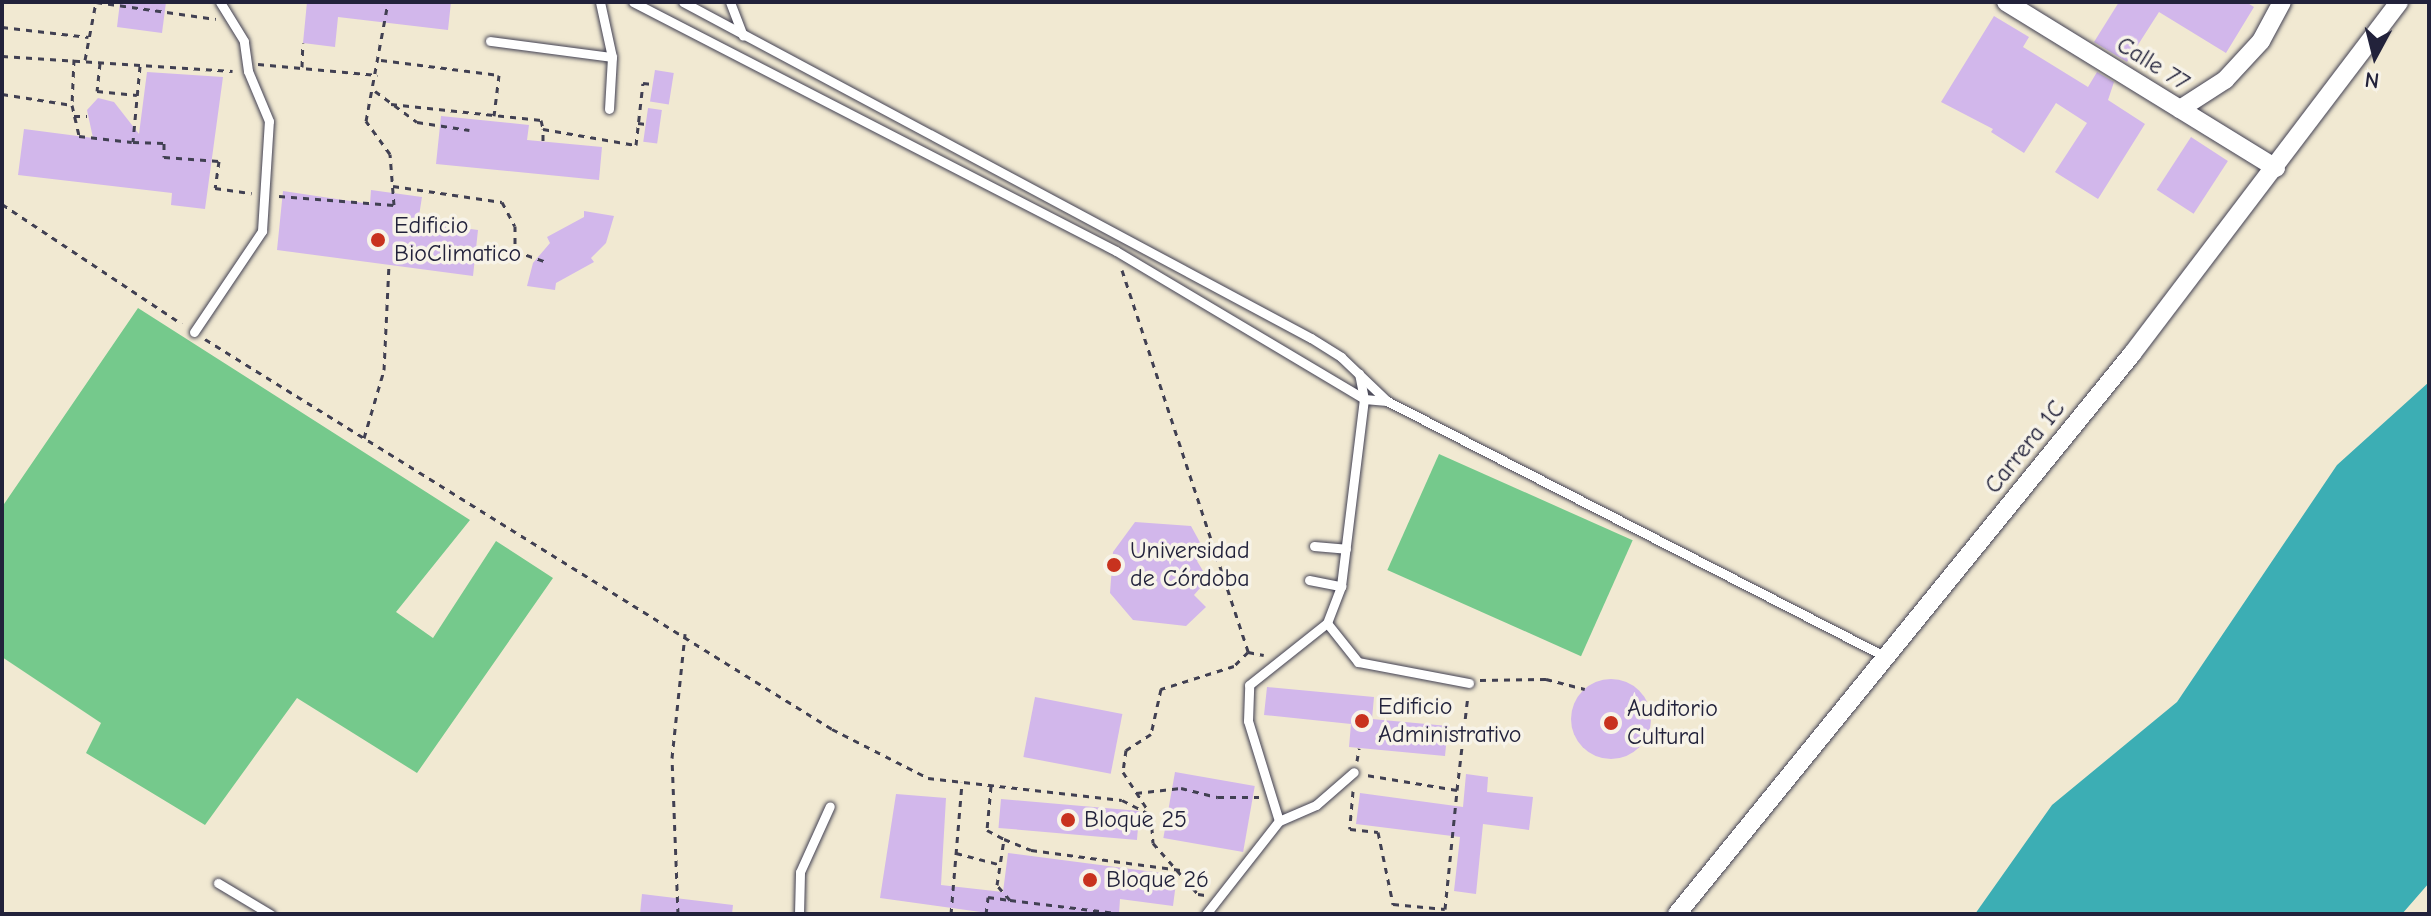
<!DOCTYPE html>
<html>
<head>
<meta charset="utf-8">
<style>
  body { margin:0 }
  #map { position:relative; width:2431px; height:916px; overflow:hidden; background:#f1e9d2; font-family:"Comic Neue",sans-serif }
  div>[style] { position:absolute }
  [style*='--x'] { left:calc(var(--x)*1px); top:calc(var(--y)*1px); width:calc(var(--w)*1px); rotate:calc(var(--a)*1deg) }
  .green>* { inset:0; background:#75c98c; transform-origin:0 0 }
  .water>* { inset:0; background:#3caeb4 }
  .building>* { inset:0; background:#d2b7eb; transform-origin:0 0 }
  .round { border-radius:50% }
  .path>* { height:3px; margin-top:-1.5px; transform-origin:0; background:repeating-linear-gradient(90deg,#414052 0 6px,transparent 0 12px) }
  .roads { filter:drop-shadow(0 0 2px #414052) drop-shadow(0 0 2px #414052) }
  .service>* { height:9px; margin:-4.5px; padding:0 4.5px; transform-origin:4.5px; border-radius:4.5px; background:#fff }
  .minor>* { height:18px; margin:-9px; padding:0 9px; transform-origin:9px; border-radius:9px; background:#fff }
  .dots>* { width:22px; height:22px; translate:-50% -50%; box-sizing:border-box; border:4px solid #f7f3e8; border-radius:50% }
  span { translate:-50% -50%; white-space:nowrap; text-align:center; line-height:1.15; -webkit-text-stroke:7px #f7f3e8; paint-order:stroke }
  .street-label { font-size:24px; color:#22223b }
  .poi-label { font-size:24px; color:#22223b }
  .left { translate:0 -50%; text-align:left }
  .frame { position:absolute; inset:0; border:4px solid #22223b; pointer-events:none }
  .north { position:absolute; left:2335px; top:16px; width:80px; height:80px; -webkit-text-stroke:6px #f7f3e8; paint-order:stroke; rotate:187deg; font-size:22px; font-weight:700; line-height:32px; text-align:center; color:#22223b }
  .north::after { content:''; display:block; margin:auto; width:28px; height:36px; background:#22223b; clip-path:polygon(50% 0,100% 100%,50% 72%,0 100%) }
</style>
</head>
<body>
<div id="map">
  <div class="green">
    <i style="clip-path:polygon(138px 308px,470px 520px,396px 612px,433px 638px,496px 541px,553px 578px,417px 773px,297px 698px,205px 825px,86px 753px,101px 723px,2px 657px,2px 507px)"></i>
    <i style="left:1439px;top:454px;width:212px;height:127px;rotate:24deg"></i>
  </div>
  <div class="water">
    <i style="clip-path:polygon(2429px 382px,2429px 883px,2402px 914px,1975px 914px,2052px 805px,2177px 702px,2337px 465px)"></i>
  </div>
  <div class="building">
    <i style="clip-path:polygon(120px 2px,166px 2px,162px 33px,117px 27px)"></i>
    <i style="clip-path:polygon(307px 2px,451px 2px,448px 30px,338px 17px,335px 47px,303px 43px)"></i>
    <i style="clip-path:polygon(2119px 2px,2246px 2px,2254px 7px,2226px 53px,2159px 12px,2127px 62px,2094px 42px)"></i>
    <i style="clip-path:polygon(1994px 16px,2029px 37px,2023px 47px,2088px 87px,2097px 72px,2114px 82px,2108px 100px,2145px 124px,2098px 199px,2055px 172px,2087px 123px,2056px 103px,2024px 153px,1991px 132px,1993px 129px,1941px 102px)"></i>
    <i style="left:655px;top:70px;width:19px;height:32px;rotate:9deg"></i>
    <i style="clip-path:polygon(147px 72px,223px 77px,205px 209px,171px 205px,172px 193px,18px 175px,24px 129px,93px 138px,87px 110px,98px 98px,114px 102px,139px 134px)"></i>
    <i style="left:648px;top:108px;width:14px;height:34px;rotate:8deg"></i>
    <i style="clip-path:polygon(441px 116px,529px 125px,527px 140px,602px 147px,599px 180px,436px 164px)"></i>
    <i style="left:2191px;top:137px;width:44px;height:63px;rotate:33deg"></i>
    <i style="clip-path:polygon(371px 190px,422px 197px,418px 222px,478px 230px,473px 276px,277px 250px,283px 191px,370px 204px)"></i>
    <i style="clip-path:polygon(584px 211px,614px 216px,606px 243px,591px 258px,594px 262px,556px 283px,555px 290px,527px 286px,533px 263px,550px 243px,547px 237px,584px 217px)"></i>
    <i style="clip-path:polygon(1135px 522px,1191px 526px,1208px 557px,1197px 561px,1208px 579px,1194px 595px,1206px 607px,1186px 626px,1133px 620px,1110px 593px,1113px 552px)"></i>
    <i class="round" style="left:1571px;top:679px;width:80px;height:80px"></i>
    <i style="clip-path:polygon(1267px 687px,1374px 697px,1372px 719px,1448px 726px,1445px 756px,1349px 747px,1351px 724px,1264px 715px)"></i>
    <i style="left:1035px;top:697px;width:89px;height:61px;rotate:11deg"></i>
    <i style="left:1175px;top:772px;width:81px;height:67px;rotate:10deg"></i>
    <i style="clip-path:polygon(1466px 774px,1488px 777px,1487px 792px,1533px 797px,1529px 830px,1483px 824px,1476px 894px,1454px 891px,1460px 837px,1356px 824px,1360px 793px,1463px 807px)"></i>
    <i style="clip-path:polygon(896px 794px,946px 798px,941px 885px,1003px 892px,1008px 853px,1177px 875px,1173px 906px,1120px 899px,1119px 914px,995px 914px,880px 898px)"></i>
    <i style="left:1001px;top:799px;width:139px;height:29px;rotate:5deg"></i>
    <i style="clip-path:polygon(642px 894px,733px 905px,732px 914px,640px 914px)"></i>
  </div>
  <div class="path">
    <i style="--x:2;--y:27;--w:87;--a:6.6"></i>
    <i style="--x:2;--y:56;--w:231;--a:3.7"></i>
    <i style="--x:74;--y:59;--w:46;--a:92.5"></i>
    <i style="--x:72;--y:105;--w:32;--a:77"></i>
    <i style="--x:79;--y:136;--w:53;--a:6.5"></i>
    <i style="--x:85;--y:60;--w:59;--a:-79.3"></i>
    <i style="--x:96;--y:2;--w:121;--a:8.1"></i>
    <i style="--x:381;--y:60;--w:119;--a:7.2"></i>
    <i style="--x:499;--y:75;--w:41;--a:97"></i>
    <i style="--x:100;--y:63;--w:28;--a:96"></i>
    <i style="--x:97;--y:91;--w:40;--a:5.7"></i>
    <i style="--x:258;--y:64;--w:120;--a:5.3"></i>
    <i style="--x:140;--y:66;--w:76;--a:95.3"></i>
    <i style="--x:133;--y:142;--w:31;--a:2"></i>
    <i style="--x:164;--y:143;--w:14;--a:90"></i>
    <i style="--x:164;--y:157;--w:55;--a:4.2"></i>
    <i style="--x:219;--y:161;--w:27;--a:98"></i>
    <i style="--x:215;--y:188;--w:37;--a:8"></i>
    <i style="--x:302;--y:67;--w:24;--a:-88"></i>
    <i style="--x:375;--y:91;--w:52;--a:36.4"></i>
    <i style="--x:417;--y:122;--w:53;--a:8.7"></i>
    <i style="--x:2;--y:94;--w:71;--a:8.9"></i>
    <i style="--x:391;--y:104;--w:151;--a:6.1"></i>
    <i style="--x:541;--y:120;--w:9;--a:77"></i>
    <i style="--x:74;--y:116;--w:13;--a:0"></i>
    <i style="--x:638;--y:123;--w:8;--a:7"></i>
    <i style="--x:543;--y:141;--w:12;--a:-90"></i>
    <i style="--x:543;--y:129;--w:94;--a:9.8"></i>
    <i style="--x:636;--y:145;--w:62;--a:-83.6"></i>
    <i style="--x:643;--y:83;--w:10;--a:6"></i>
    <i style="--x:393;--y:186;--w:110;--a:8.4"></i>
    <i style="--x:502;--y:202;--w:27;--a:62"></i>
    <i style="--x:515;--y:226;--w:25;--a:90"></i>
    <i style="--x:515;--y:251;--w:31;--a:19"></i>
    <i style="--x:279;--y:196;--w:115;--a:4.5"></i>
    <i style="--x:394;--y:205;--w:51;--a:-94.5"></i>
    <i style="--x:390;--y:154;--w:41;--a:-126"></i>
    <i style="--x:366;--y:121;--w:121;--a:-79.5"></i>
    <i style="--x:2;--y:204;--w:216;--a:33.7"></i>
    <i style="--x:1122;--y:270;--w:402;--a:71.7"></i>
    <i style="--x:1248;--y:652;--w:20;--a:135"></i>
    <i style="--x:1234;--y:666;--w:77;--a:162.5"></i>
    <i style="--x:1161;--y:689;--w:46;--a:102.5"></i>
    <i style="--x:1151;--y:734;--w:30;--a:147"></i>
    <i style="--x:1126;--y:750;--w:22;--a:98"></i>
    <i style="--x:1123;--y:772;--w:51;--a:56.9"></i>
    <i style="--x:1151;--y:815;--w:28;--a:86"></i>
    <i style="--x:1153;--y:843;--w:68;--a:48.6"></i>
    <i style="--x:1198;--y:894;--w:7;--a:8"></i>
    <i style="--x:205;--y:339;--w:738;--a:31.88"></i>
    <i style="--x:832;--y:729;--w:108;--a:27"></i>
    <i style="--x:928;--y:778;--w:195;--a:6.5"></i>
    <i style="--x:1122;--y:800;--w:33;--a:27"></i>
    <i style="--x:364;--y:438;--w:71;--a:-73.6"></i>
    <i style="--x:384;--y:370;--w:105;--a:-87.3"></i>
    <i style="--x:1248;--y:652;--w:16;--a:11"></i>
    <i style="--x:1480;--y:680;--w:66;--a:-0.9"></i>
    <i style="--x:1546;--y:679;--w:40;--a:14.4"></i>
    <i style="--x:1357;--y:761;--w:13;--a:-81"></i>
    <i style="--x:991;--y:786;--w:44;--a:95.2"></i>
    <i style="--x:987;--y:830;--w:19;--a:28"></i>
    <i style="--x:1004;--y:839;--w:29;--a:22"></i>
    <i style="--x:1031;--y:850;--w:151;--a:7.6"></i>
    <i style="--x:1457;--y:790;--w:96;--a:-83.4"></i>
    <i style="--x:1353;--y:791;--w:38;--a:95"></i>
    <i style="--x:1350;--y:829;--w:28;--a:6"></i>
    <i style="--x:1378;--y:832;--w:74;--a:78.2"></i>
    <i style="--x:1393;--y:904;--w:52;--a:5.5"></i>
    <i style="--x:1445;--y:909;--w:120;--a:-84.2"></i>
    <i style="--x:1457;--y:790;--w:92;--a:-170.6"></i>
    <i style="--x:1136;--y:793;--w:45;--a:-6.3"></i>
    <i style="--x:1181;--y:788;--w:38;--a:14"></i>
    <i style="--x:1218;--y:797;--w:41;--a:0"></i>
    <i style="--x:956;--y:853;--w:43;--a:14.7"></i>
    <i style="--x:1010;--y:900;--w:115;--a:7"></i>
    <i style="--x:678;--y:914;--w:156;--a:-92.2"></i>
    <i style="--x:672;--y:758;--w:125;--a:-84"></i>
    <i style="--x:951;--y:914;--w:132;--a:-85.2"></i>
    <i style="--x:986;--y:914;--w:17;--a:-83"></i>
    <i style="--x:988;--y:897;--w:22;--a:8"></i>
    <i style="--x:1010;--y:900;--w:20;--a:-131"></i>
    <i style="--x:997;--y:885;--w:47;--a:-81.3"></i>
  </div>
  <div class="roads">
    <div class="service">
      <i style="--x:600;--y:2;--w:56;--a:77.7"></i>
      <i style="--x:612;--y:57;--w:52;--a:93.3"></i>
      <i style="--x:633;--y:2;--w:543;--a:27.27"></i>
      <i style="--x:1116;--y:251;--w:289;--a:30.8"></i>
      <i style="--x:1364;--y:399;--w:23;--a:5"></i>
      <i style="--x:683;--y:2;--w:712;--a:28.15"></i>
      <i style="--x:1311;--y:338;--w:36;--a:32"></i>
      <i style="--x:1341;--y:357;--w:64;--a:43.7"></i>
      <i style="--x:1387;--y:401;--w:561;--a:27.16"></i>
      <i style="--x:730;--y:2;--w:36;--a:69"></i>
      <i style="--x:490;--y:41;--w:123;--a:7.5"></i>
      <i style="--x:194;--y:332;--w:122;--a:-56"></i>
      <i style="--x:262;--y:231;--w:110;--a:-86.4"></i>
      <i style="--x:269;--y:121;--w:54;--a:-112.8"></i>
      <i style="--x:248;--y:71;--w:30;--a:-98"></i>
      <i style="--x:244;--y:41;--w:46;--a:-121.6"></i>
      <i style="--x:1314;--y:546;--w:32;--a:5"></i>
      <i style="--x:1309;--y:580;--w:33;--a:11"></i>
      <i style="--x:1327;--y:623;--w:50;--a:51.5"></i>
      <i style="--x:1358;--y:662;--w:113;--a:10.7"></i>
      <i style="--x:1279;--y:821;--w:40;--a:-23.4"></i>
      <i style="--x:1316;--y:805;--w:50;--a:-41"></i>
      <i style="--x:218;--y:883;--w:61;--a:30.8"></i>
      <i style="--x:799;--y:914;--w:42;--a:-88.6"></i>
      <i style="--x:800;--y:872;--w:72;--a:-65.6"></i>
      <i style="--x:1206;--y:914;--w:118;--a:-51.9"></i>
      <i style="--x:1279;--y:821;--w:105;--a:-107.2"></i>
      <i style="--x:1248;--y:721;--w:36;--a:-88"></i>
      <i style="--x:1249;--y:685;--w:100;--a:-38.5"></i>
      <i style="--x:1327;--y:623;--w:40;--a:-69"></i>
      <i style="--x:1341;--y:586;--w:188;--a:-83"></i>
      <i style="--x:1364;--y:399;--w:26;--a:-101"></i>
    </div>
    <div class="minor">
      <i style="--x:2006;--y:2;--w:317;--a:31.6"></i>
      <i style="--x:2180;--y:109;--w:54;--a:-32.8"></i>
      <i style="--x:2225;--y:80;--w:53;--a:-47.3"></i>
      <i style="--x:2261;--y:41;--w:44;--a:-61.7"></i>
      <i style="--x:1677;--y:914;--w:722;--a:-50.91"></i>
      <i style="--x:2132;--y:354;--w:442;--a:-52.8"></i>
    </div>
  </div>
  <div class="dots">
    <i style="left:378px;top:240px;background:#c8321e"></i>
    <i style="left:1114px;top:565px;background:#c8321e"></i>
    <i style="left:1362px;top:721px;background:#c8321e"></i>
    <i style="left:1611px;top:723px;background:#c8321e"></i>
    <i style="left:1068px;top:820px;background:#c8321e"></i>
    <i style="left:1090px;top:880px;background:#c8321e"></i>
  </div>
  <div class="street-label">
    <span style="left:2153px;top:64px;rotate:32deg">Calle 77</span>
    <span style="left:2025px;top:447px;rotate:-51deg">Carrera 1C</span>
  </div>
  <div class="poi-label">
    <span class="left" style="left:394px;top:240px">Edificio<br>BioClimatico</span>
    <span class="left" style="left:1130px;top:565px">Universidad<br>de Córdoba</span>
    <span class="left" style="left:1378px;top:721px">Edificio<br>Administrativo</span>
    <span class="left" style="left:1627px;top:723px">Auditorio<br>Cultural</span>
    <span class="left" style="left:1084px;top:820px">Bloque 25</span>
    <span class="left" style="left:1106px;top:880px">Bloque 26</span>
  </div>
  <div class="frame"></div>
  <div class="north">N</div>
</div>
</body>
</html>
